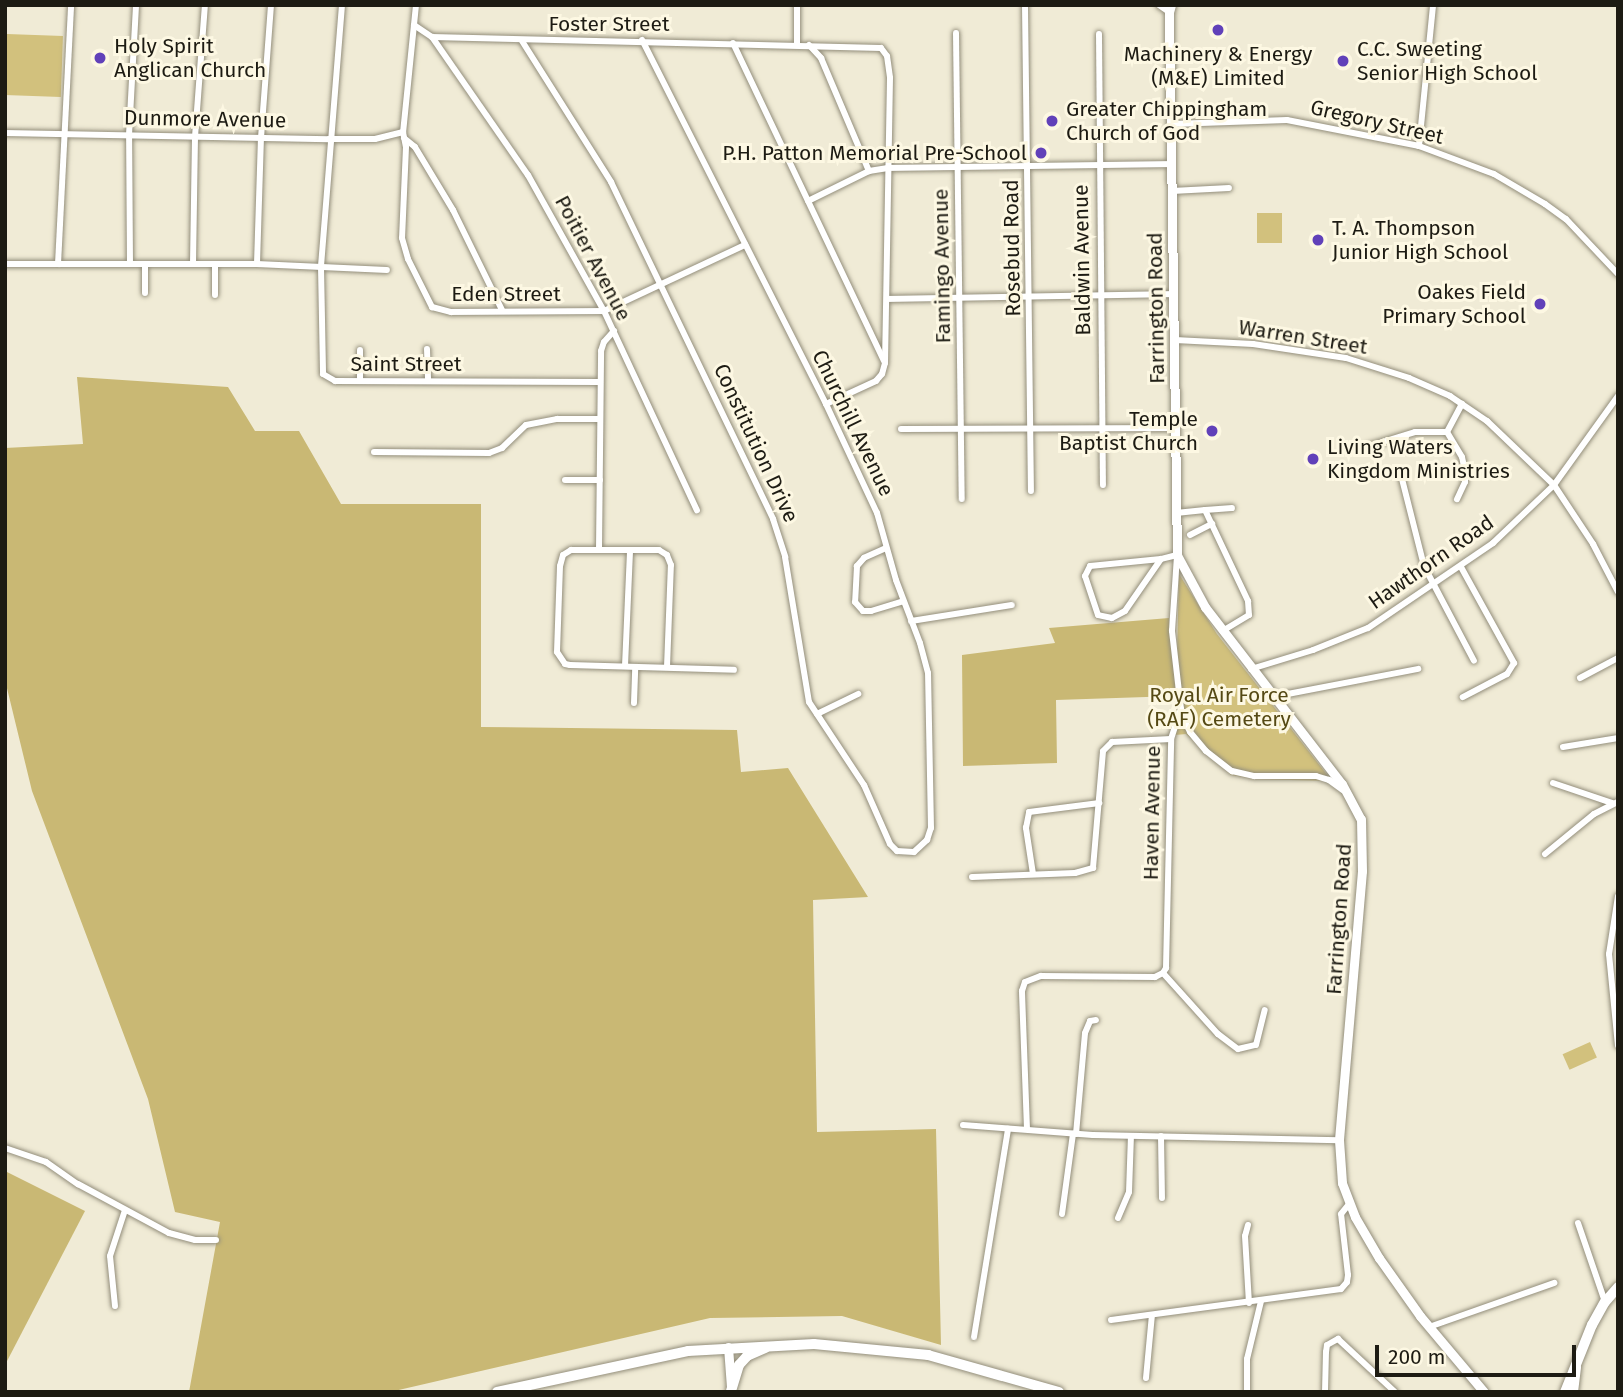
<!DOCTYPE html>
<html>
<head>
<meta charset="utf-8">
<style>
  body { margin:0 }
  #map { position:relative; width:1623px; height:1397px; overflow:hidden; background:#f0ebd6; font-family:"Fira Sans",sans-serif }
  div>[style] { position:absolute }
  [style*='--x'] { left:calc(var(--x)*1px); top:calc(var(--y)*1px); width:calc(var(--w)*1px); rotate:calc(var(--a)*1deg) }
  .green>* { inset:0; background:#d2c17d; transform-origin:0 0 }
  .forest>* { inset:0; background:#c9b874 }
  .roads { filter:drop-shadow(0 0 2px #938e7b) drop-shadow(0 0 2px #938e7b) }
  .street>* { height:6px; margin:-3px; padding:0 3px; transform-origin:3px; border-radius:3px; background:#fff }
  .secondary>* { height:9px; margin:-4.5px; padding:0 4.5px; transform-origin:4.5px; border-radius:4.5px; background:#fff }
  .primary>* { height:10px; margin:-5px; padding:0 5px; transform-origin:5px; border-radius:5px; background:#fff }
  .highway>* { height:10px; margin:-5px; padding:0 5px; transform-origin:5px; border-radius:5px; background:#fff }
  .dots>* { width:19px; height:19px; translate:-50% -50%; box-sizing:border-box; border:4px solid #fdf8e3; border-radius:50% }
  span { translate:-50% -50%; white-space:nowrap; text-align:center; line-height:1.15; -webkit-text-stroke:6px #fdf8e3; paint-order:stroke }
  .street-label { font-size:21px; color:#1d1b13 }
  .poi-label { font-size:21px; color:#1d1b13 }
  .left { translate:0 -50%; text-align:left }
  .right { translate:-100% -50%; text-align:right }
  .park-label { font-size:21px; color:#554914 }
  .frame { position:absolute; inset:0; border:7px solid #1d1b13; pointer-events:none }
  .scale { position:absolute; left:1375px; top:1345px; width:201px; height:32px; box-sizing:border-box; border:4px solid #1d1b13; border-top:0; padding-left:9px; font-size:21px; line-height:24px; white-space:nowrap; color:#1d1b13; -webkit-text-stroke:5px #fdf8e3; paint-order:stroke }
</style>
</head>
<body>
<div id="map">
  <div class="green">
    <i style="left:7px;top:34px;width:56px;height:61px;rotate:2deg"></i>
    <i style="left:1257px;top:213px;width:25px;height:30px"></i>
    <i style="clip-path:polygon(1179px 574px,1217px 634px,1332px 781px,1255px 779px,1231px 775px,1186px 734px,1175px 735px)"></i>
    <i style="left:1590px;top:1042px;width:17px;height:30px;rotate:66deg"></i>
  </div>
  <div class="forest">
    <i style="clip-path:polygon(77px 377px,228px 387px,255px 431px,299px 431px,341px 504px,481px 504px,481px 727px,737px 730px,741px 772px,788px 768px,868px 897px,813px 900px,817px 1132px,936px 1129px,941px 1345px,842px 1316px,710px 1318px,390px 1392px,189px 1392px,220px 1222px,175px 1212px,148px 1099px,32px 791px,5px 680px,5px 448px,83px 444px)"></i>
    <i style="clip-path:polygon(1169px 618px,1176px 696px,1056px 700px,1057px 763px,963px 766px,962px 655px,1055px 643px,1049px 628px)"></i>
    <i style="clip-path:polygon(5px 1171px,85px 1211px,5px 1365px)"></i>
  </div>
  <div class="roads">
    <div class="street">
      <i style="--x:342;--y:5;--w:263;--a:94.6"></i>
      <i style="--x:321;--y:267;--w:107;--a:88.9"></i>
      <i style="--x:323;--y:374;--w:14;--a:30"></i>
      <i style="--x:335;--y:381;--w:264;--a:0.2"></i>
      <i style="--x:416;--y:5;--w:128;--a:95.8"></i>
      <i style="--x:403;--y:132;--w:15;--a:79"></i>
      <i style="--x:406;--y:147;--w:91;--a:92.5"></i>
      <i style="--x:402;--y:238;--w:22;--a:74"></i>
      <i style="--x:408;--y:259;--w:54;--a:63.4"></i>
      <i style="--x:432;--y:307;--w:20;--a:15"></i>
      <i style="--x:451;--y:312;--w:153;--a:-0.4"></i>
      <i style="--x:604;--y:311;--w:156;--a:-25.1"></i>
      <i style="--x:1025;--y:5;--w:486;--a:89.3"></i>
      <i style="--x:1159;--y:5;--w:12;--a:35"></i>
      <i style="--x:414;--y:25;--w:22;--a:34"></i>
      <i style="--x:432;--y:37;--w:449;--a:1.4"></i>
      <i style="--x:881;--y:48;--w:10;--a:53"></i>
      <i style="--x:887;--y:56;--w:22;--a:82"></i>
      <i style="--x:890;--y:78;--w:285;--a:91"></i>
      <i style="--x:885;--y:363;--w:11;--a:105"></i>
      <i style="--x:882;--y:374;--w:9;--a:131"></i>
      <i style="--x:876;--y:381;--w:55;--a:155.3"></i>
      <i style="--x:956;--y:33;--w:466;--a:89.3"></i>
      <i style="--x:1099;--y:34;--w:451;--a:89.5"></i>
      <i style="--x:432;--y:37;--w:168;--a:55.2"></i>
      <i style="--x:528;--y:175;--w:156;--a:60.8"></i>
      <i style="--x:604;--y:311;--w:220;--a:65"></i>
      <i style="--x:522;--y:41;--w:167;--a:57.7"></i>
      <i style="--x:611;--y:182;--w:374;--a:64.3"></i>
      <i style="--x:773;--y:519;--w:40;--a:72"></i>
      <i style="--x:785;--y:557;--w:147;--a:80.6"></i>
      <i style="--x:809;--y:702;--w:100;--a:56.5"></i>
      <i style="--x:864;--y:785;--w:64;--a:66.2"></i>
      <i style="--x:890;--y:844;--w:10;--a:45"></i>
      <i style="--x:897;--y:851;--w:17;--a:3"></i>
      <i style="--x:914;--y:852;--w:18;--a:-43"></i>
      <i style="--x:927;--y:840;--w:13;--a:-72"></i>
      <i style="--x:931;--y:828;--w:155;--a:-91.1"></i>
      <i style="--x:928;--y:673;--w:31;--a:-105"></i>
      <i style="--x:920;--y:643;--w:67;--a:-110.9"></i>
      <i style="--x:896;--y:580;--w:70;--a:-105.8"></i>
      <i style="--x:877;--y:513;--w:120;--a:-115.1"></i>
      <i style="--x:826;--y:404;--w:408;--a:-116.8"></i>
      <i style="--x:733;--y:43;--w:352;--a:64.6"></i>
      <i style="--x:797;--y:44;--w:39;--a:-90"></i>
      <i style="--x:809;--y:45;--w:18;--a:47"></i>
      <i style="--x:821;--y:58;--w:123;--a:67"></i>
      <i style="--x:1172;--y:124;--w:115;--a:-2"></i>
      <i style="--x:1287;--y:120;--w:135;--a:11.1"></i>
      <i style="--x:1419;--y:146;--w:80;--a:20.5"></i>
      <i style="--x:1494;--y:174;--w:59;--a:30.5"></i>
      <i style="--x:1545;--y:204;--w:26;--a:36"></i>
      <i style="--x:1566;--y:219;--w:76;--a:46.6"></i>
      <i style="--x:5;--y:133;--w:324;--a:1.1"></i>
      <i style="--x:329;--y:139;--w:46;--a:0"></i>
      <i style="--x:375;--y:139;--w:29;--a:-14"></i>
      <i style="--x:404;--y:138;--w:14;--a:39"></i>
      <i style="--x:415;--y:147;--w:74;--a:58.9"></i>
      <i style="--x:453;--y:210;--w:111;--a:63.9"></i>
      <i style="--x:1419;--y:146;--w:142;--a:-84.3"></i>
      <i style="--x:1172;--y:191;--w:57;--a:-3"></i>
      <i style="--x:808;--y:201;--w:68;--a:-26.2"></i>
      <i style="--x:869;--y:171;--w:19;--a:-9"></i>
      <i style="--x:888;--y:168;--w:284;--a:-0.8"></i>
      <i style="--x:5;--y:264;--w:252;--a:0"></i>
      <i style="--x:257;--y:264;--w:130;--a:2.6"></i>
      <i style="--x:58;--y:264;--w:259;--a:-87.1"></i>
      <i style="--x:130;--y:264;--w:129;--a:-90.4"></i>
      <i style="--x:129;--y:135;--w:130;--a:-86.9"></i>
      <i style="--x:193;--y:264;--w:127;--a:-89.1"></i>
      <i style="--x:195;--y:137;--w:132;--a:-85.7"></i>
      <i style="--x:257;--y:264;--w:126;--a:-88.2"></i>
      <i style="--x:261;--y:138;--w:133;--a:-85.7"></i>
      <i style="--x:145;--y:293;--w:28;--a:-90"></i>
      <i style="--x:215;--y:295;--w:31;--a:-90"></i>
      <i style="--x:888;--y:299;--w:286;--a:-1"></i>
      <i style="--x:1175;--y:340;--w:78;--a:2.9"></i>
      <i style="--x:1253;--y:344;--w:94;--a:8.6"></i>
      <i style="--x:1346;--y:358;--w:66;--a:17.6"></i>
      <i style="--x:1409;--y:378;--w:45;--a:23.7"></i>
      <i style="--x:1450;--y:396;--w:45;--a:34"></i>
      <i style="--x:1487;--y:421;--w:93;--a:43.7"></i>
      <i style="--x:1554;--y:485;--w:71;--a:56.5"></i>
      <i style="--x:1593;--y:544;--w:54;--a:62.5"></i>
      <i style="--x:427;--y:349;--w:32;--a:88"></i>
      <i style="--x:360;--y:380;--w:30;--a:-90"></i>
      <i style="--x:901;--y:429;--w:274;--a:-0.2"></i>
      <i style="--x:1447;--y:432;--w:32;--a:-62"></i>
      <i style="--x:1366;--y:447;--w:51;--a:-17"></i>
      <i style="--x:1415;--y:432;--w:32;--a:0"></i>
      <i style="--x:1447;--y:432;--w:29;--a:59"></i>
      <i style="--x:1462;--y:457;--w:14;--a:78"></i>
      <i style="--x:1465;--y:471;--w:11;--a:90"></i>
      <i style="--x:1465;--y:482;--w:19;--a:115"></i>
      <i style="--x:374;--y:452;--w:115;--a:0.5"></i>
      <i style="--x:489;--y:453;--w:14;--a:-21"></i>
      <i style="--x:502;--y:448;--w:33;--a:-44"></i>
      <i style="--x:526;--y:425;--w:32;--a:-11"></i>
      <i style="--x:557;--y:419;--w:42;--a:0"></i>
      <i style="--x:1401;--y:475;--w:94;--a:75.8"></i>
      <i style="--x:1424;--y:566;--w:107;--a:62.2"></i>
      <i style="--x:565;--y:480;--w:35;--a:0"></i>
      <i style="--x:1205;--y:510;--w:27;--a:-4"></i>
      <i style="--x:1176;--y:513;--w:29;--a:-6"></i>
      <i style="--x:1205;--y:510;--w:101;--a:64.7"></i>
      <i style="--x:1248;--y:601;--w:14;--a:86"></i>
      <i style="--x:1249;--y:615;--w:31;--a:149"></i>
      <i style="--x:1190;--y:535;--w:25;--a:-27"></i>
      <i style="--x:886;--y:548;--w:24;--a:156"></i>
      <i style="--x:864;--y:558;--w:11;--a:131"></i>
      <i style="--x:857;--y:566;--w:36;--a:93"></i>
      <i style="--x:855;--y:602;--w:12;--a:48"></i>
      <i style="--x:863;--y:611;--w:8;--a:0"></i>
      <i style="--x:871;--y:611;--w:34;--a:-17"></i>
      <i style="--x:599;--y:550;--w:199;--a:-89.4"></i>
      <i style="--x:601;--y:351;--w:9;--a:-72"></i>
      <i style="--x:604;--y:342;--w:15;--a:-48"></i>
      <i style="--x:1461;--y:567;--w:110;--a:61.1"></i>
      <i style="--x:1514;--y:663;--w:13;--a:122"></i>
      <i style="--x:1507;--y:674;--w:50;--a:152.4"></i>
      <i style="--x:911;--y:621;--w:102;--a:-9"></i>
      <i style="--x:625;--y:666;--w:116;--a:-87.5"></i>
      <i style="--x:667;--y:667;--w:102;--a:-87.8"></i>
      <i style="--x:671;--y:565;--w:11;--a:-112"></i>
      <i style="--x:667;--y:555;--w:9;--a:-148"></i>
      <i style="--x:659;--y:550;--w:88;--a:180"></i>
      <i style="--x:571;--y:550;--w:9;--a:148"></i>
      <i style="--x:563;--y:555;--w:11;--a:105"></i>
      <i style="--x:560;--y:566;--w:86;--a:92"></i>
      <i style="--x:557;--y:652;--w:14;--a:56"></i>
      <i style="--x:565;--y:664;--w:5;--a:11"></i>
      <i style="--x:570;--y:665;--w:164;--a:1.7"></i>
      <i style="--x:1251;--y:669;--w:65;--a:-17"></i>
      <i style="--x:1313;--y:650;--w:59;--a:-21.8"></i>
      <i style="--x:1368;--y:628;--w:151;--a:-34.2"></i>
      <i style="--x:1493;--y:543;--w:84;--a:-43.6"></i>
      <i style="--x:1554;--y:485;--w:110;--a:-54.3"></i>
      <i style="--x:1580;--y:678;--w:43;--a:-27.8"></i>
      <i style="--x:1272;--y:697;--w:149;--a:-10.9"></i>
      <i style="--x:634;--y:703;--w:36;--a:-88"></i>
      <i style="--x:817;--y:714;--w:46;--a:-26"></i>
      <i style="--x:1181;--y:714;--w:20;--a:63"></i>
      <i style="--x:1190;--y:732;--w:25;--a:50"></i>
      <i style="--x:1206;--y:751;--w:33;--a:38"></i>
      <i style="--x:1232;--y:771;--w:23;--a:13"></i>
      <i style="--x:1254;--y:776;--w:62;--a:0"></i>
      <i style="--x:1316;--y:776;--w:14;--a:17"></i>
      <i style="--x:1329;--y:780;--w:17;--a:36"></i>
      <i style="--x:1563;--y:747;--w:56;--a:-9.3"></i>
      <i style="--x:1553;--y:783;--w:62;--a:18.7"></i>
      <i style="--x:1545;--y:854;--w:63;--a:-39.2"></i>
      <i style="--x:1594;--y:814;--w:27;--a:-27"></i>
      <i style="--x:1033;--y:874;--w:47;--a:-98.7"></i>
      <i style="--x:1026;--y:828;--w:16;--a:-79"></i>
      <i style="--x:1029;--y:812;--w:71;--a:-7.3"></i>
      <i style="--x:972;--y:877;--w:103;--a:-2.2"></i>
      <i style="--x:1075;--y:873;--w:19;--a:-16"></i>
      <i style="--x:1093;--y:868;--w:117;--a:-85.1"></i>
      <i style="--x:1103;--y:751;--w:13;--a:-45"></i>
      <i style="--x:1112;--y:742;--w:59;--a:-2.9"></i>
      <i style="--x:1618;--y:896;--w:59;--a:98.8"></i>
      <i style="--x:1609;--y:954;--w:92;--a:84.4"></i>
      <i style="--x:1163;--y:973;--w:82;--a:48"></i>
      <i style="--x:1218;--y:1034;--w:25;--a:37"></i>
      <i style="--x:1238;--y:1049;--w:18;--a:-13"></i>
      <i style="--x:1256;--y:1045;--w:36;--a:-76"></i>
      <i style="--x:963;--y:1125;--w:130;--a:4.4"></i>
      <i style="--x:1093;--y:1135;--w:246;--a:1.2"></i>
      <i style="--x:1027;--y:1129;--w:138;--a:-92.1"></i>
      <i style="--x:1022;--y:991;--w:9;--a:-72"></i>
      <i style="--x:1025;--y:982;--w:17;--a:-21"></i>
      <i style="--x:1041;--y:976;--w:114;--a:0.5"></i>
      <i style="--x:1155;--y:977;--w:9;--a:-27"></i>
      <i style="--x:1163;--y:973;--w:6;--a:-59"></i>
      <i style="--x:1166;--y:968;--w:229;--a:-88.7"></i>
      <i style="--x:1171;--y:739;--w:32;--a:-72"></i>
      <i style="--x:1181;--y:709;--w:79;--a:-96.6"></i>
      <i style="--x:1172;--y:631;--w:76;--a:-86.2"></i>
      <i style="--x:1177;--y:555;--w:16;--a:166"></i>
      <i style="--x:1161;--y:559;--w:63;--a:124.7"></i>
      <i style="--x:1125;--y:611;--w:15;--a:152"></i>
      <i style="--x:1112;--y:618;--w:14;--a:-168"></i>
      <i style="--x:1098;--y:615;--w:41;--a:-108.4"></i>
      <i style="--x:1085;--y:576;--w:11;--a:-63"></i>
      <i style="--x:1090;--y:566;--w:71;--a:-5.6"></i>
      <i style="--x:1076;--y:1134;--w:101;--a:-84.9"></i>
      <i style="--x:1085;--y:1033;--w:13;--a:-67"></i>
      <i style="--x:1090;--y:1021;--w:6;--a:-9"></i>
      <i style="--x:1161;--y:1136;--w:62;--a:89.1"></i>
      <i style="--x:5;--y:1148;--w:43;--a:18.9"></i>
      <i style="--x:46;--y:1162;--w:39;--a:35"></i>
      <i style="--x:78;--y:1184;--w:103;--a:28.3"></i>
      <i style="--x:169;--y:1233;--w:27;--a:15"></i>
      <i style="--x:195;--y:1240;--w:21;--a:0"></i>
      <i style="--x:1062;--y:1214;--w:81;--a:-82.2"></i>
      <i style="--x:1118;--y:1218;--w:28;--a:-67"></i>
      <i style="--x:1129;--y:1192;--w:56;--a:-88"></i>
      <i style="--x:1578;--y:1223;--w:83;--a:71.1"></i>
      <i style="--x:1248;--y:1225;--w:11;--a:105"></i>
      <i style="--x:1245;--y:1236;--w:67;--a:86.6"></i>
      <i style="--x:115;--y:1306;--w:50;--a:-95.7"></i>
      <i style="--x:110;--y:1256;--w:48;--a:-71.9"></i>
      <i style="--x:1111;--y:1320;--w:232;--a:-7.7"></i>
      <i style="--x:1341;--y:1289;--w:9;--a:-49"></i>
      <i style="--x:1347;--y:1282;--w:7;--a:-82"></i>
      <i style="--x:1348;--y:1275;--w:61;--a:-96.5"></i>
      <i style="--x:1341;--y:1214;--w:13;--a:-51"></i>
      <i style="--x:1429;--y:1327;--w:133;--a:-19.4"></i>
      <i style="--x:974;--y:1337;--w:211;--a:-80.7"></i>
      <i style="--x:1146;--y:1378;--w:63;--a:-84.6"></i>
      <i style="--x:1247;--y:1392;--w:33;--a:-90"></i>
      <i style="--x:1247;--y:1359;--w:60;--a:-76.4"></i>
      <i style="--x:1325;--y:1392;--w:40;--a:-88.6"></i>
      <i style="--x:1326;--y:1352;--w:7;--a:-82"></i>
      <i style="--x:1327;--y:1345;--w:13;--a:-29"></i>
      <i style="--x:1338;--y:1339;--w:78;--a:42.9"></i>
    </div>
    <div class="secondary">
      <i style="--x:1171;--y:5;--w:7;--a:106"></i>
      <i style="--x:1169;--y:12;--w:543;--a:89.16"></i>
      <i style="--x:1177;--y:555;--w:59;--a:61.7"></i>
      <i style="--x:1205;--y:607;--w:224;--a:52.3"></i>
      <i style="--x:1342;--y:784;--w:40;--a:62"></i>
      <i style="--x:1361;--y:819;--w:52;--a:88.9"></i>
      <i style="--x:1362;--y:871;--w:270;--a:94.9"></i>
      <i style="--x:1339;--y:1140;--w:43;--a:86"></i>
      <i style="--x:1342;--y:1183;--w:36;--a:69"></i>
      <i style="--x:1355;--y:1217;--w:48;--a:59.7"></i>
      <i style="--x:1379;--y:1258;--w:71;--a:54.7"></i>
      <i style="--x:1420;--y:1316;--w:99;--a:49.9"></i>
      <i style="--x:728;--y:1347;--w:40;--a:85.7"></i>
    </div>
    <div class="primary">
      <i style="--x:1565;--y:1392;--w:72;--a:-68.1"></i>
      <i style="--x:1592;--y:1325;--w:26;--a:-61"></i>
      <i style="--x:1605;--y:1302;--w:20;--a:-49"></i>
      <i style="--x:1573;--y:1392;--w:25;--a:-83"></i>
    </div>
    <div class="highway">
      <i style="--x:731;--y:1391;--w:27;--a:-73"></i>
      <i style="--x:739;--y:1365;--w:12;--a:-48"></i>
      <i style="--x:747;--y:1356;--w:20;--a:-24"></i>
      <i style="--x:497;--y:1392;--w:195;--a:-12.1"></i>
      <i style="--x:688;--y:1351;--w:126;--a:-3.2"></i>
      <i style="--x:814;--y:1344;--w:115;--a:5.5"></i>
      <i style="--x:928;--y:1355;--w:136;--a:15.8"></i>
    </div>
  </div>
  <div class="dots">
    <i style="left:1218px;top:30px;background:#6141b9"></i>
    <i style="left:100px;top:58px;background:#6141b9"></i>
    <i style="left:1343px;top:61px;background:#6141b9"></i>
    <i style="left:1052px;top:121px;background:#6141b9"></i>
    <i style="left:1041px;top:153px;background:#6141b9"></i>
    <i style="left:1318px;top:240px;background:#6141b9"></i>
    <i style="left:1540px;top:304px;background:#6141b9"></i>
    <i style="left:1212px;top:431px;background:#6141b9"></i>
    <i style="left:1313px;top:459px;background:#6141b9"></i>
  </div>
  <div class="street-label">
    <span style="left:609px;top:24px">Foster Street</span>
    <span style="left:205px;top:119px;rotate:1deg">Dunmore Avenue</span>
    <span style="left:1377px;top:122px;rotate:13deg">Gregory Street</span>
    <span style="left:1012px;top:248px;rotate:-91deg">Rosebud Road</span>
    <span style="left:593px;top:258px;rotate:62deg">Poitier Avenue</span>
    <span style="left:1082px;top:260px;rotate:-91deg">Baldwin Avenue</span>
    <span style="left:942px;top:266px;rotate:-91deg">Famingo Avenue</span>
    <span style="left:506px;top:294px">Eden Street</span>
    <span style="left:1156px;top:308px;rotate:-91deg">Farrington Road</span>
    <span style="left:1303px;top:337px;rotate:9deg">Warren Street</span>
    <span style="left:406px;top:364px">Saint Street</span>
    <span style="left:853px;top:423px;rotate:64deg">Churchill Avenue</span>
    <span style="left:756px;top:443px;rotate:65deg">Constitution Drive</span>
    <span style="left:1431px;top:562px;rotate:-35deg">Hawthorn Road</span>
    <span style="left:1152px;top:813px;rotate:-89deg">Haven Avenue</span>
    <span style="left:1339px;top:919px;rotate:-86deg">Farrington Road</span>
  </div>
  <div class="poi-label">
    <span class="left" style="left:114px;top:58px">Holy Spirit<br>Anglican Church</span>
    <span class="left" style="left:1357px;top:61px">C.C. Sweeting<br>Senior High School</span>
    <span style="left:1218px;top:66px">Machinery &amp; Energy<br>(M&amp;E) Limited</span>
    <span class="left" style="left:1066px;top:121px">Greater Chippingham<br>Church of God</span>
    <span class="right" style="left:1027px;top:153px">P.H. Patton Memorial Pre-School</span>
    <span class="left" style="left:1332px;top:240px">T. A. Thompson<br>Junior High School</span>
    <span class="right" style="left:1526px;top:304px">Oakes Field<br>Primary School</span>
    <span class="right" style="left:1198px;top:431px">Temple<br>Baptist Church</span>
    <span class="left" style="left:1327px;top:459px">Living Waters<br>Kingdom Ministries</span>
  </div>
  <div class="park-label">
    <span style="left:1219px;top:707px">Royal Air Force<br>(RAF) Cemetery</span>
  </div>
  <div class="frame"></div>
  <div class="scale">200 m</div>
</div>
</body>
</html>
